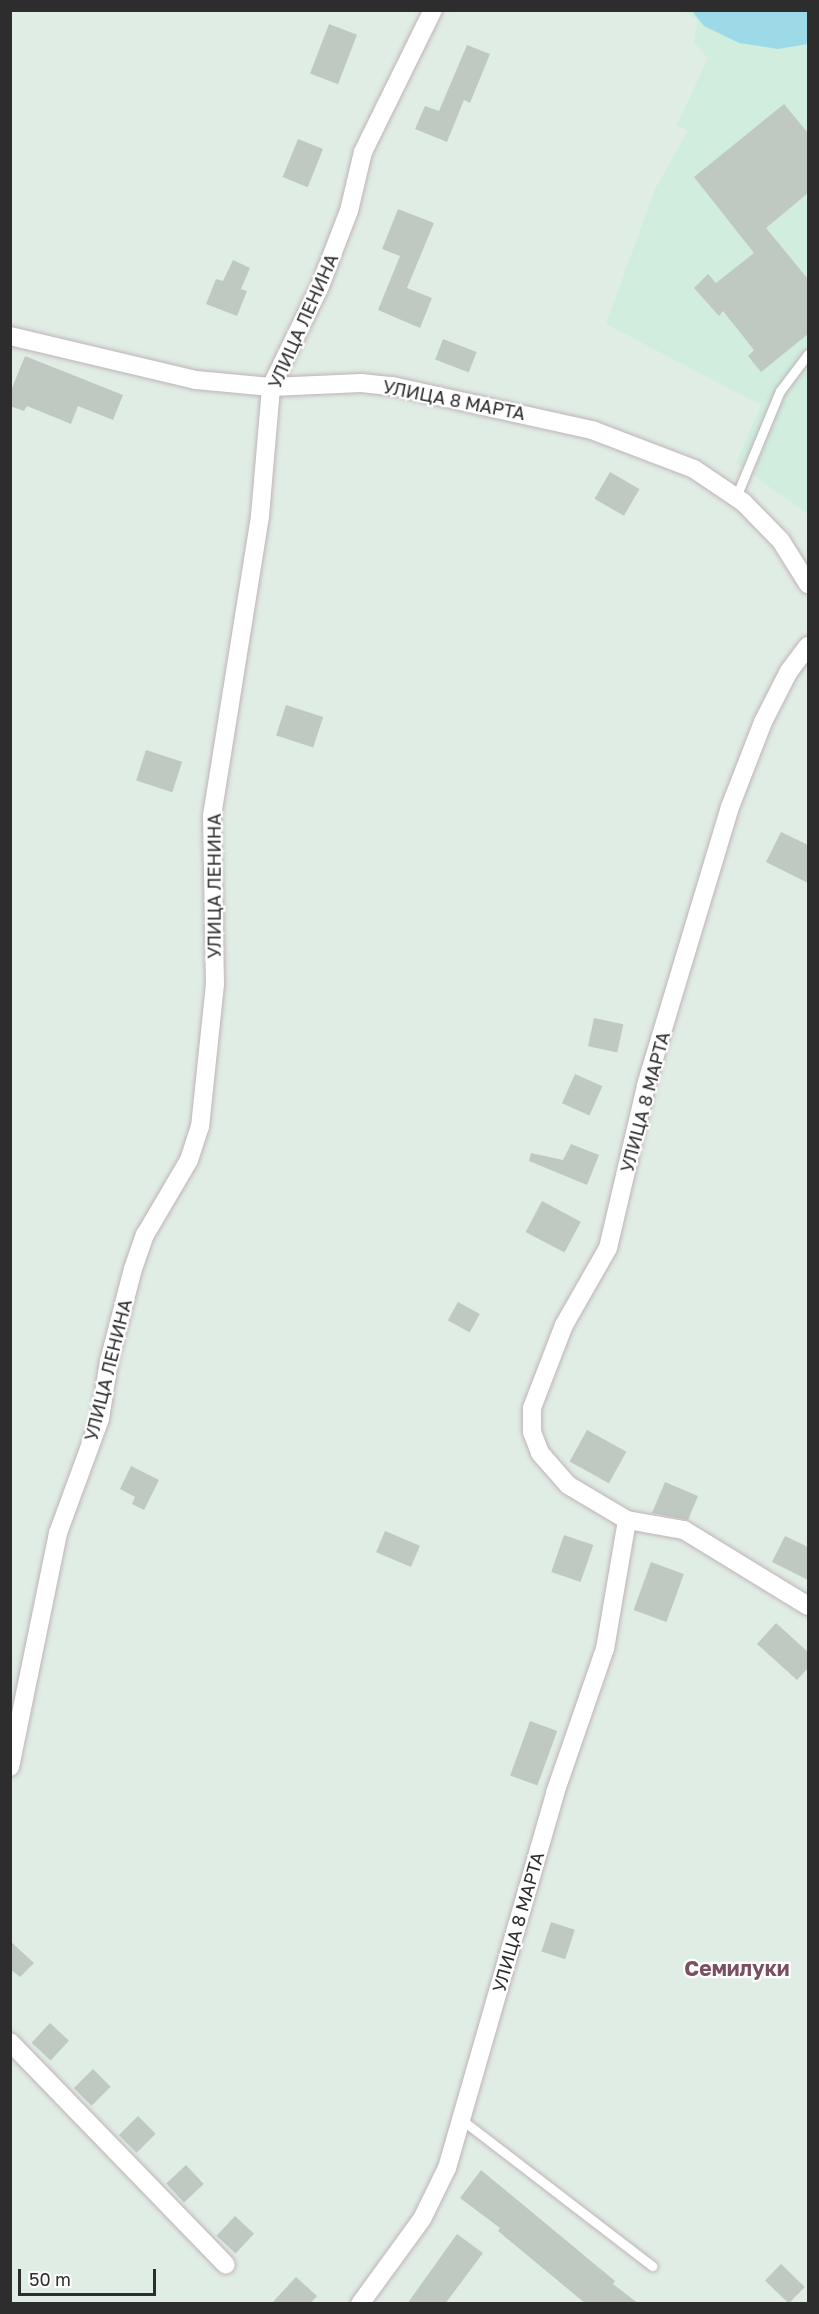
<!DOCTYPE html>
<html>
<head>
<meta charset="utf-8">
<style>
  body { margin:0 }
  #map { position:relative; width:819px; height:2314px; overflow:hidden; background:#e0ede4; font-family:"Golos Text",sans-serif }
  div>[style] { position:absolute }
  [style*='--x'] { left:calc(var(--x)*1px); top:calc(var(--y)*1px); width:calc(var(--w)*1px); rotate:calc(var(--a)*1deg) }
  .education>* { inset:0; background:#d1eddd }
  .pitch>* { inset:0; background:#9ddae7 }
  .building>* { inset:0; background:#bfc9c2; transform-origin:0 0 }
  .roads { filter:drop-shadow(0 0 2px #bfb3b9) drop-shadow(0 0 2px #bfb3b9) }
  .lane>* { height:9px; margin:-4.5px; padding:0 4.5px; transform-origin:4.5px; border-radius:4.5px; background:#fff }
  .street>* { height:18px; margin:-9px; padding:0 9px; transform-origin:9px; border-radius:9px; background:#fff }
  span { translate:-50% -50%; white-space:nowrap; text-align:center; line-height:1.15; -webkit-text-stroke:4.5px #fff; paint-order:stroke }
  .street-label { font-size:18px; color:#2d2d2d }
  .quarter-label { font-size:21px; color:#7b4f62; font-weight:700 }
  .frame { position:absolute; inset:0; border:12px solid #2d2d2d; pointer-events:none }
  .scale { position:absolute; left:18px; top:2269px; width:138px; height:27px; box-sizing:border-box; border:3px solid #2d2d2d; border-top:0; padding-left:8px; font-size:18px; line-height:21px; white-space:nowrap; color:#2d2d2d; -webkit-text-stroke:4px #fff; paint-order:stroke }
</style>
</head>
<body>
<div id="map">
  <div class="education">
    <i style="clip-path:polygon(683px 11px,808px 11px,808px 514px,736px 463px,761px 405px,606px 324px,655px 189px,688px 131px,677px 125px,708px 58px,694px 43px,698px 20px)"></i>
  </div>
  <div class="pitch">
    <i style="clip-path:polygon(692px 11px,808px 11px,808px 44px,778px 49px,739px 43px,704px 26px)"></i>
  </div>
  <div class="building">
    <i style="left:329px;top:24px;width:30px;height:53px;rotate:21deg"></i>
    <i style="clip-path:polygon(467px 45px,490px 54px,470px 103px,464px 100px,447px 142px,415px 129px,425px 106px,439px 111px)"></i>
    <i style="clip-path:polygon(784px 104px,808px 133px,808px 193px,766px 228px,808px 279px,808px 334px,761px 372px,748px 356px,754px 350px,723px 311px,719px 316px,694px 288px,708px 274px,716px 283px,754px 253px,694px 177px)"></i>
    <i style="left:298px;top:139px;width:27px;height:41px;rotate:22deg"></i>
    <i style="clip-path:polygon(398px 209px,434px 223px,407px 288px,432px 298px,420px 328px,378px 310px,400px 256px,382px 249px)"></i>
    <i style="clip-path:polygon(233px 260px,250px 268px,241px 289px,247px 291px,237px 316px,206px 304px,216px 279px,223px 281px)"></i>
    <i style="left:443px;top:339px;width:36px;height:22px;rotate:21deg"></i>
    <i style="clip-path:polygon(25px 356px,123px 395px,113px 420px,78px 406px,71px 424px,27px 406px,24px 411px,10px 406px,10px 393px)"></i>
    <i style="left:610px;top:472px;width:34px;height:31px;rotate:30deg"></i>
    <i style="left:286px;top:705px;width:39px;height:32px;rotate:18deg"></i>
    <i style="left:146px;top:750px;width:38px;height:32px;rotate:18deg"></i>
    <i style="clip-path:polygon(781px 832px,808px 845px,808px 883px,766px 862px)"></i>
    <i style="left:594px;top:1018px;width:30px;height:29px;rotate:12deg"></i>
    <i style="left:575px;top:1074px;width:30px;height:32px;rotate:24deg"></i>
    <i style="clip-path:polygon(571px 1144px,599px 1155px,587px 1185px,529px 1161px,531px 1153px,563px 1160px)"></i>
    <i style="left:542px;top:1201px;width:44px;height:35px;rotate:28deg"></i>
    <i style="left:458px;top:1302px;width:25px;height:21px;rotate:29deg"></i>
    <i style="left:587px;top:1430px;width:45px;height:36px;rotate:29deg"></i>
    <i style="clip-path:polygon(131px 1466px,159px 1480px,144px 1510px,132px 1504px,135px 1497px,120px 1489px)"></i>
    <i style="clip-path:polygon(665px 1482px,698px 1496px,688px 1520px,652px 1513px)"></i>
    <i style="left:385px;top:1531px;width:38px;height:23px;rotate:23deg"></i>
    <i style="left:564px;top:1535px;width:31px;height:39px;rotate:19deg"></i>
    <i style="clip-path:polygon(785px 1536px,808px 1547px,808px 1580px,772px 1562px)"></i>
    <i style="left:651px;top:1562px;width:35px;height:51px;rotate:20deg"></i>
    <i style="clip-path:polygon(776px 1623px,808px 1652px,808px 1668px,797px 1680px,757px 1644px)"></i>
    <i style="left:530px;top:1721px;width:29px;height:58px;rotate:20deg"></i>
    <i style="left:551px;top:1922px;width:25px;height:31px;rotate:18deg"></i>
    <i style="clip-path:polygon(10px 1941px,34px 1963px,20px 1977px,10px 1969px)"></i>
    <i style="left:50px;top:2023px;width:26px;height:27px;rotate:43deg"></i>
    <i style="left:93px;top:2069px;width:25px;height:27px;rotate:45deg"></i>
    <i style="left:138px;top:2116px;width:25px;height:27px;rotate:45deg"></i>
    <i style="left:186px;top:2165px;width:26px;height:27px;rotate:47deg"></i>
    <i style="clip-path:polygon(481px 2170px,615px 2281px,613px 2284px,639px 2304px,586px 2304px,498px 2231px,500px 2228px,460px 2198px)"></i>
    <i style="left:235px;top:2216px;width:26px;height:27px;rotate:43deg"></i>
    <i style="clip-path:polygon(457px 2234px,483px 2253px,445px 2304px,407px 2304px)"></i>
    <i style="left:781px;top:2264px;width:33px;height:23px;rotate:44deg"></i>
    <i style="clip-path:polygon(296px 2277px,317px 2296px,310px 2304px,271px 2304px)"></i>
  </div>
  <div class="roads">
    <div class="lane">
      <i style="--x:736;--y:497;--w:115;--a:-67.5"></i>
      <i style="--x:780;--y:391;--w:46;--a:-52.9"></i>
      <i style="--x:462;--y:2120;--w:240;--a:37.5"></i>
    </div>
    <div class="street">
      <i style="--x:10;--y:336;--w:191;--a:13.3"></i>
      <i style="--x:196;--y:380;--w:75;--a:5.3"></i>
      <i style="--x:271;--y:387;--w:90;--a:-2.5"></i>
      <i style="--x:361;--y:383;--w:31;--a:6"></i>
      <i style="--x:392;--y:386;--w:205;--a:12.4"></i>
      <i style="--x:592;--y:430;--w:109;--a:20.9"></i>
      <i style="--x:694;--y:469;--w:59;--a:34"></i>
      <i style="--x:743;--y:502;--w:54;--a:45.7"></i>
      <i style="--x:781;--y:541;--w:51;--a:57.9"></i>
      <i style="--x:808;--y:646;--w:31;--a:127"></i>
      <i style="--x:789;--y:671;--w:57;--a:117"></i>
      <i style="--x:763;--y:722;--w:91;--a:111.2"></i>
      <i style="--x:730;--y:807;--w:291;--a:106.8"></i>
      <i style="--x:646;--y:1086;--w:166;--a:103.2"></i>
      <i style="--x:608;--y:1248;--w:89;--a:119.7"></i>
      <i style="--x:564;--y:1325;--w:89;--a:111.1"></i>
      <i style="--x:532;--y:1408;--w:24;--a:90"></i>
      <i style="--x:532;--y:1432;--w:22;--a:69"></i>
      <i style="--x:540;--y:1453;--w:43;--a:48.8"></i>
      <i style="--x:568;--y:1485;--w:69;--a:30.7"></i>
      <i style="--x:627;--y:1520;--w:58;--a:10"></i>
      <i style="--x:684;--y:1530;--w:145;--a:31.5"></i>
      <i style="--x:10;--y:1767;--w:239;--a:-78.4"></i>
      <i style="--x:58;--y:1533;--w:121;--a:-69.8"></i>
      <i style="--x:100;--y:1419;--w:59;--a:-81.2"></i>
      <i style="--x:109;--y:1361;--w:95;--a:-75.4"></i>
      <i style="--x:133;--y:1269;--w:36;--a:-71"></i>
      <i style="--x:145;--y:1235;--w:87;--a:-59.6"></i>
      <i style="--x:189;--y:1160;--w:35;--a:-72"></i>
      <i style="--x:200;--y:1127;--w:143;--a:-84"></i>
      <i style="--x:215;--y:985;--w:169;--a:-91"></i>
      <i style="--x:212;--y:816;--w:304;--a:-80.9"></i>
      <i style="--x:260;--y:516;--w:129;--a:-85.1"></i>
      <i style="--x:271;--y:387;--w:112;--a:-64.1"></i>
      <i style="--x:320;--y:286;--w:80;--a:-68.9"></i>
      <i style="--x:349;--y:211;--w:61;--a:-76.7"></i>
      <i style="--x:363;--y:152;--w:158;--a:-63.8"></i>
      <i style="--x:10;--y:2042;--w:310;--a:45.9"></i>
      <i style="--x:360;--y:2304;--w:105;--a:-53.9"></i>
      <i style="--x:422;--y:2219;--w:57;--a:-63.9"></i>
      <i style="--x:447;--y:2168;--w:390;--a:-73.9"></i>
      <i style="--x:555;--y:1793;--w:152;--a:-70.9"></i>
      <i style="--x:605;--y:1649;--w:131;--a:-80.3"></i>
    </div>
  </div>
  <div class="street-label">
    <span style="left:303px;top:321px;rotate:-66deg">УЛИЦА ЛЕНИНА</span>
    <span style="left:454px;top:400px;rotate:11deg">УЛИЦА 8 МАРТА</span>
    <span style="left:214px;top:886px;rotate:-90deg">УЛИЦА ЛЕНИНА</span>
    <span style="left:645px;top:1102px;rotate:-75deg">УЛИЦА 8 МАРТА</span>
    <span style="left:108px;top:1370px;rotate:-76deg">УЛИЦА ЛЕНИНА</span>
    <span style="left:518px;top:1922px;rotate:-74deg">УЛИЦА 8 МАРТА</span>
  </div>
  <div class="quarter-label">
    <span style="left:737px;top:1968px">Семилуки</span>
  </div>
  <div class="frame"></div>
  <div class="scale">50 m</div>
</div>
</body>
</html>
